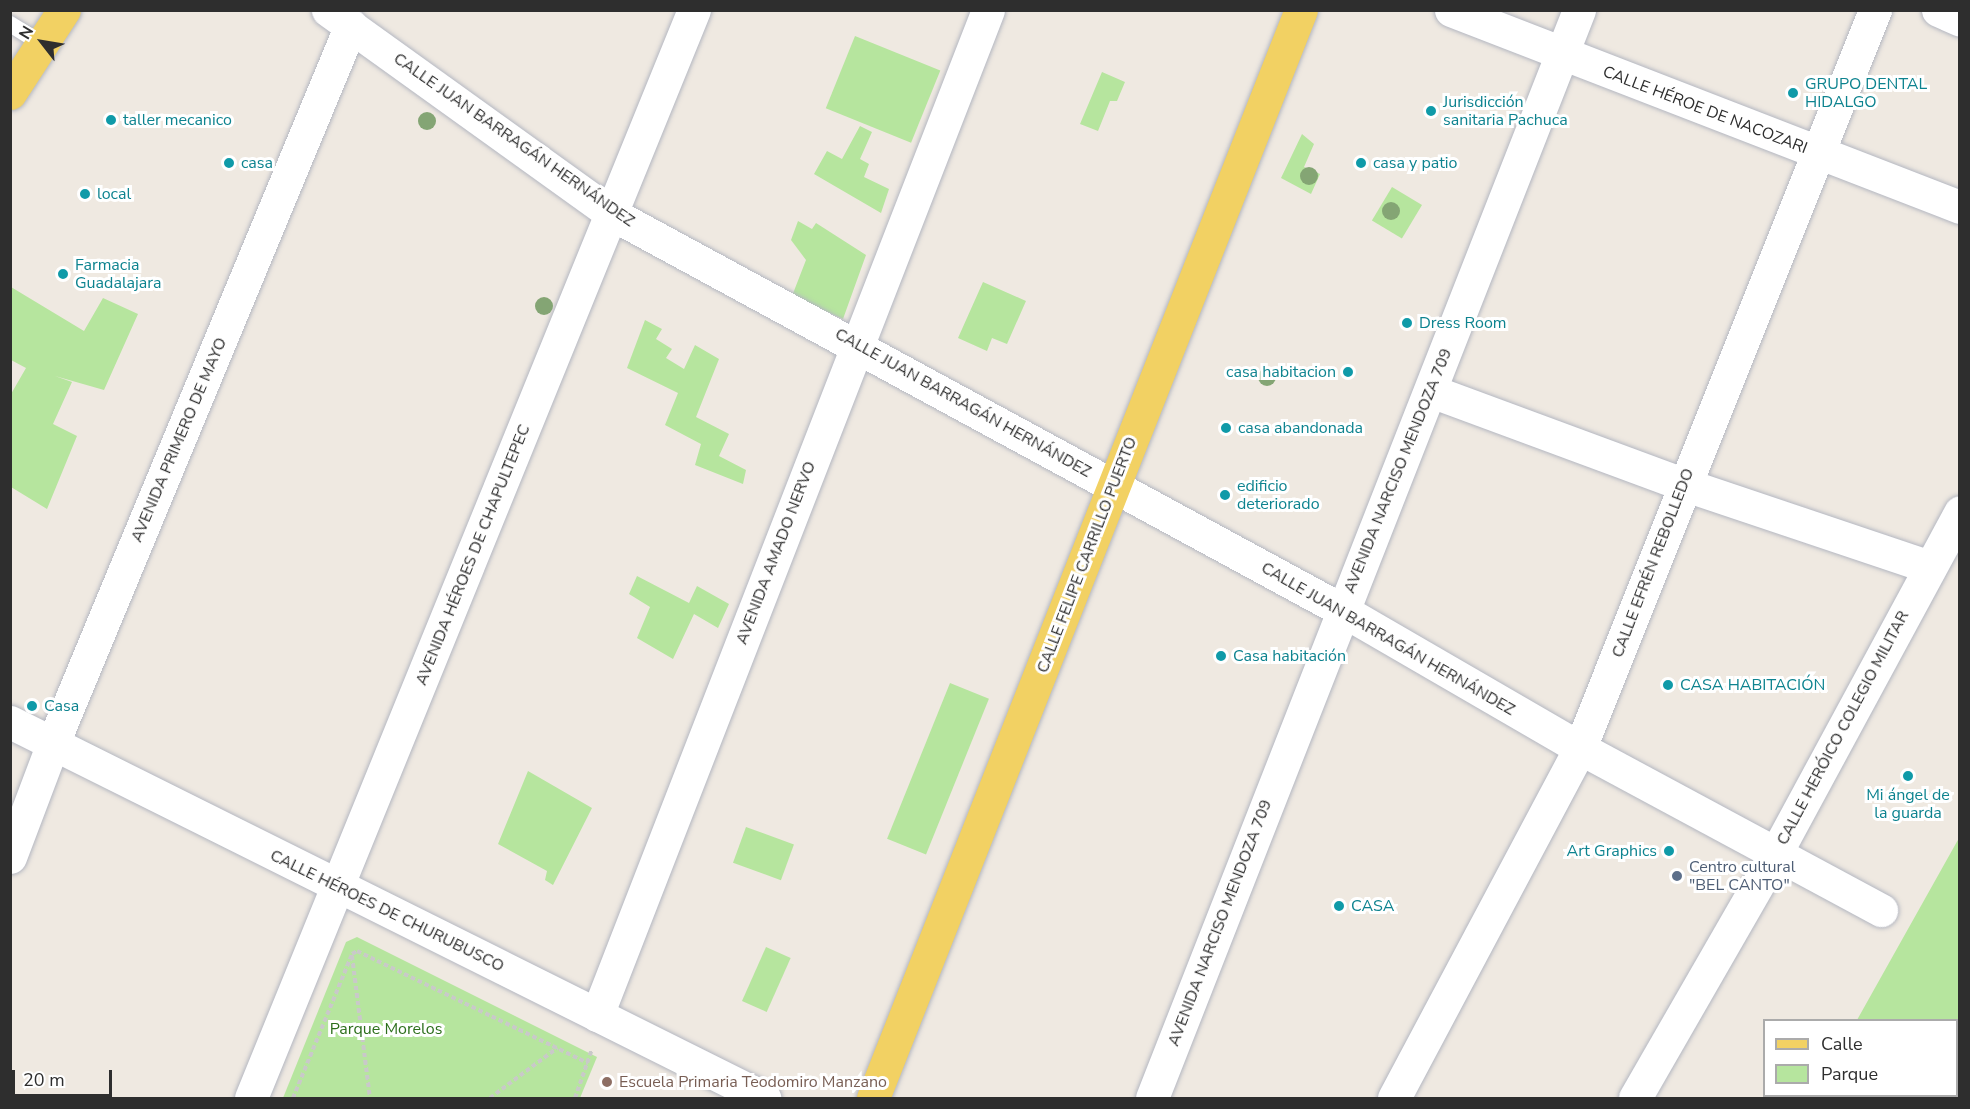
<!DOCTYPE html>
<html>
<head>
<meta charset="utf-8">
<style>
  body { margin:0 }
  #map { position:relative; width:1970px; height:1109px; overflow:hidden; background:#efe9e1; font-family:"Nunito Sans",sans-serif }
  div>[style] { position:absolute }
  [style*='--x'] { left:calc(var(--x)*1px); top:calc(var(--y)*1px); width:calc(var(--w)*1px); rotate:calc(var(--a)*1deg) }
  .green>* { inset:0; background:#b6e59e; transform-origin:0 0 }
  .path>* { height:4px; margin-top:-2px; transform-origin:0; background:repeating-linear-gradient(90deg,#c9c9c9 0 4.5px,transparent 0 7.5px) }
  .roads { filter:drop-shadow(0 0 2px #b4b7c1) drop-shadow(0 0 2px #b4b7c1) }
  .lane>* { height:16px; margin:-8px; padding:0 8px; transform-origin:8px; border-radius:8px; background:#fff }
  .street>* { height:33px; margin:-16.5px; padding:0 16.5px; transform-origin:16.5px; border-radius:16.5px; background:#fff }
  .primary>* { height:33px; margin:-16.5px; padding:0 16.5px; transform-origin:16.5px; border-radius:16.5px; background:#f2d163 }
  .trees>* { width:18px; height:18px; margin:-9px; border-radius:50%; background:#84a574 }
  .dots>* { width:16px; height:16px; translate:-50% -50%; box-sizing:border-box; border:3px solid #fff; border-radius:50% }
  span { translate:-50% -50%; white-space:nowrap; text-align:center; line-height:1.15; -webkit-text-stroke:6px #fff; paint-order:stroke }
  .culture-label { font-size:16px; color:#0d838f }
  .left { translate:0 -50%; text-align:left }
  .right { translate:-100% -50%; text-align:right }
  .street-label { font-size:16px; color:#2e2e2e }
  .service-label { font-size:16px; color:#4e5e75 }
  .park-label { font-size:16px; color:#2c6e1b }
  .education-label { font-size:16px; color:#785e54 }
  .frame { position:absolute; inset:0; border:12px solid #2e2e2e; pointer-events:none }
  .legend { position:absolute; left:1763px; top:1019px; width:195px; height:78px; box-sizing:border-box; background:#fff; border:2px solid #ababab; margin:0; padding:8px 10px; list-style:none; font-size:18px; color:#2e2e2e }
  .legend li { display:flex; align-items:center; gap:12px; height:30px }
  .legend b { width:30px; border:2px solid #ababab }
  .north { position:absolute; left:12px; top:12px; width:60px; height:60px; -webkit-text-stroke:4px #fff; paint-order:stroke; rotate:301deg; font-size:16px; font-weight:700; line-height:24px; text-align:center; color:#2e2e2e }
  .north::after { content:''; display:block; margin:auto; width:21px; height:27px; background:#2e2e2e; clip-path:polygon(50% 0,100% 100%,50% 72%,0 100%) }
  .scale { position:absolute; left:12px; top:1070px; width:100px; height:27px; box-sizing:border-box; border:3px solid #2e2e2e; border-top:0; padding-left:8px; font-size:18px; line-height:21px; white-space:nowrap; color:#2e2e2e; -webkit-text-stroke:4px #fff; paint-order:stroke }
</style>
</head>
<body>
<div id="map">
  <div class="green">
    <i style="left:855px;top:36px;width:92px;height:78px;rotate:22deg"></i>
    <i style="clip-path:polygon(1102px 72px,1125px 82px,1117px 101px,1110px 101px,1098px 131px,1080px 124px)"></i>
    <i style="clip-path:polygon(860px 126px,872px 132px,860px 159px,869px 164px,864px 177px,889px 189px,881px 213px,814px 174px,827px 151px,842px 159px)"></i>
    <i style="clip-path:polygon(1302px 134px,1314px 144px,1304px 167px,1320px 174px,1311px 194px,1281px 178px)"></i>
    <i style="left:1392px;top:187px;width:35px;height:39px;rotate:31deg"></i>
    <i style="clip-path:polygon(798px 221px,812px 229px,816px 223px,866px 255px,843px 319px,792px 296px,806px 260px,791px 240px)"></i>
    <i style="clip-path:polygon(983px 282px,1026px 301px,1007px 344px,992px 338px,987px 351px,958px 338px)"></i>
    <i style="clip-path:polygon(11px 287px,84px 331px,103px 298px,138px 314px,104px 390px,55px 376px,72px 382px,53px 424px,77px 436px,47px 509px,11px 487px,11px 394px,26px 368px,11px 360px)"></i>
    <i style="clip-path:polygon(645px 320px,662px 329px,656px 339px,672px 349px,666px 358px,684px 369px,695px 345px,719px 359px,696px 417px,729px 434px,719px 456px,746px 470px,743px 484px,695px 465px,701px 444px,665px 425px,678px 393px,627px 368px)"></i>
    <i style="clip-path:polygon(637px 576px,689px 603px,697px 586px,729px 604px,718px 628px,694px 614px,673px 659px,637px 638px,650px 607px,629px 594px)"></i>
    <i style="left:950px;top:683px;width:42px;height:168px;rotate:22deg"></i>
    <i style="clip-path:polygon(528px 771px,592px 808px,553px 885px,545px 880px,547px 871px,498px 844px)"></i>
    <i style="left:746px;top:827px;width:51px;height:38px;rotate:20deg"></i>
    <i style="clip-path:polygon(1959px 838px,1959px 1098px,1812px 1098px,1956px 1096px,1956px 1020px,1857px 1020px)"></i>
    <i style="clip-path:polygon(357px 937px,597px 1057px,580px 1098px,283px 1098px,346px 942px)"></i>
    <i style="left:766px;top:947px;width:27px;height:59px;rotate:24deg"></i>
  </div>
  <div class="path">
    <i style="--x:352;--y:956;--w:143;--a:82.8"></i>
    <i style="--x:293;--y:1098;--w:156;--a:-67.7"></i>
    <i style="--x:352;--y:954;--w:6;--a:-31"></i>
    <i style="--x:357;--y:951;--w:257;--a:25.9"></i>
    <i style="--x:490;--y:1098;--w:84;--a:-36.7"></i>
    <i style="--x:575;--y:1098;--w:52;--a:-70.9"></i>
  </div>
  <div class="roads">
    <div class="lane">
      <i style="--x:10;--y:24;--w:38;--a:32"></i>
    </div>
    <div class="street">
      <i style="--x:328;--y:10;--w:350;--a:35.7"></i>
      <i style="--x:612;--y:214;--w:830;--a:28.48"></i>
      <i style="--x:1342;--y:610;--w:275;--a:30.1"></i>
      <i style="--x:1580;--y:748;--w:342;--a:28.3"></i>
      <i style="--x:1451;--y:10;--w:546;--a:21.16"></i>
      <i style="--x:1938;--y:10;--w:24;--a:24"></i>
      <i style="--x:1431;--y:391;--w:269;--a:20.3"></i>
      <i style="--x:1683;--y:484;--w:260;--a:18.6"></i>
      <i style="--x:10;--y:722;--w:843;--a:26.5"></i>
      <i style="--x:10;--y:857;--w:122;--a:-69.3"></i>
      <i style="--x:53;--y:743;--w:777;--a:-67.46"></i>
      <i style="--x:597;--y:1015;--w:1078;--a:-68.74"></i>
      <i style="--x:251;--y:1098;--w:1175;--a:-67.85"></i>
      <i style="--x:1152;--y:1098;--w:1169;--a:-68.57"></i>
      <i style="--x:1394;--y:1098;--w:396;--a:-62"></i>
      <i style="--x:1580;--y:748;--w:795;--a:-68.21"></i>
      <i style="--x:1635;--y:1098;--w:285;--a:-60.1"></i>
      <i style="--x:1777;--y:851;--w:385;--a:-61.6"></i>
    </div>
    <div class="primary">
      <i style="--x:10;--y:93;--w:99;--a:-57"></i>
      <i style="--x:873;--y:1098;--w:1169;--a:-68.53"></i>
    </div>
  </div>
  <div class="trees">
    <i style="left:427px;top:121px"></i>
    <i style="left:1309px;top:176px"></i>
    <i style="left:1391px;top:211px"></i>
    <i style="left:544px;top:306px"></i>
    <i style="left:1267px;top:377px"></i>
  </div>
  <div class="dots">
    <i style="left:1793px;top:93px;background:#0f9aa8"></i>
    <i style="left:1431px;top:111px;background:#0f9aa8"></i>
    <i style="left:111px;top:120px;background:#0f9aa8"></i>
    <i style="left:229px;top:163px;background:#0f9aa8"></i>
    <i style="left:1361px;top:163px;background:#0f9aa8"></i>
    <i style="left:85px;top:194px;background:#0f9aa8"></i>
    <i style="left:63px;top:274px;background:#0f9aa8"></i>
    <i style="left:1407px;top:323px;background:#0f9aa8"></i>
    <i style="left:1348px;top:372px;background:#0f9aa8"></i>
    <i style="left:1226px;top:428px;background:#0f9aa8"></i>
    <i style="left:1225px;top:495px;background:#0f9aa8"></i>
    <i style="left:1221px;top:656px;background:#0f9aa8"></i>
    <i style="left:1668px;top:685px;background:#0f9aa8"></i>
    <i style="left:32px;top:706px;background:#0f9aa8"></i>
    <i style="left:1908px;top:776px;background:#0f9aa8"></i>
    <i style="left:1669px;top:851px;background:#0f9aa8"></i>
    <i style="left:1677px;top:876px;background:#5c6f8a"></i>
    <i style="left:1339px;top:906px;background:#0f9aa8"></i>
    <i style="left:607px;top:1082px;background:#8d6e63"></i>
  </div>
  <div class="culture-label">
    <span class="left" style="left:1805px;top:93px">GRUPO DENTAL<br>HIDALGO</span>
    <span class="left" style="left:1443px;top:111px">Jurisdicción<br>sanitaria Pachuca</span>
    <span class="left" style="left:123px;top:120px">taller mecanico</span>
    <span class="left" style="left:241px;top:163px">casa</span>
    <span class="left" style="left:1373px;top:163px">casa y patio</span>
    <span class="left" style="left:97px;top:194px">local</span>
    <span class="left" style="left:75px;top:274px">Farmacia<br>Guadalajara</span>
    <span class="left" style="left:1419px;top:323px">Dress Room</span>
    <span class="right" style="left:1336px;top:372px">casa habitacion</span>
    <span class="left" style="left:1238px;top:428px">casa abandonada</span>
    <span class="left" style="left:1237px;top:495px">edificio<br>deteriorado</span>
    <span class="left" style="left:1233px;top:656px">Casa habitación</span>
    <span class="left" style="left:1680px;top:685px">CASA HABITACIÓN</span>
    <span class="left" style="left:44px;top:706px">Casa</span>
    <span style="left:1908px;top:804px">Mi ángel de<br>la guarda</span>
    <span class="right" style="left:1657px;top:851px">Art Graphics</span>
    <span class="left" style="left:1351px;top:906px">CASA</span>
  </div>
  <div class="street-label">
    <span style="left:1705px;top:110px;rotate:21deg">CALLE HÉROE DE NACOZARI</span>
    <span style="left:514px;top:140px;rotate:35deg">CALLE JUAN BARRAGÁN HERNÁNDEZ</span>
    <span style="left:963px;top:403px;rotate:29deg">CALLE JUAN BARRAGÁN HERNÁNDEZ</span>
    <span style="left:179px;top:440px;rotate:-67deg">AVENIDA PRIMERO DE MAYO</span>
    <span style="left:1398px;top:471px;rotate:-68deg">AVENIDA NARCISO MENDOZA 709</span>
    <span style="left:776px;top:553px;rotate:-69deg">AVENIDA AMADO NERVO</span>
    <span style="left:473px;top:555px;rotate:-68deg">AVENIDA HÉROES DE CHAPULTEPEC</span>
    <span style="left:1087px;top:555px;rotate:-69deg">CALLE FELIPE CARRILLO PUERTO</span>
    <span style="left:1653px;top:563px;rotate:-69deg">CALLE EFRÉN REBOLLEDO</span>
    <span style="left:1388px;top:639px;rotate:30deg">CALLE JUAN BARRAGÁN HERNÁNDEZ</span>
    <span style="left:1843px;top:728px;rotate:-62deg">CALLE HERÓICO COLEGIO MILITAR</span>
    <span style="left:387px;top:911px;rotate:26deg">CALLE HÉROES DE CHURUBUSCO</span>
    <span style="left:1220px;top:923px;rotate:-69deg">AVENIDA NARCISO MENDOZA 709</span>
  </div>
  <div class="service-label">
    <span class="left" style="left:1689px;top:876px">Centro cultural<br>"BEL CANTO"</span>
  </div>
  <div class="park-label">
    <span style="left:386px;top:1029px">Parque Morelos</span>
  </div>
  <div class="education-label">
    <span class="left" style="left:619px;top:1082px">Escuela Primaria Teodomiro Manzano</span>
  </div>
  <div class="frame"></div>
  <ul class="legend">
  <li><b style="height:8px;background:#f2d163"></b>Calle</li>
  <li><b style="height:16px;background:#b6e59e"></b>Parque</li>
  </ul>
  <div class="north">N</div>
  <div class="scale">20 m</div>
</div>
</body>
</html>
